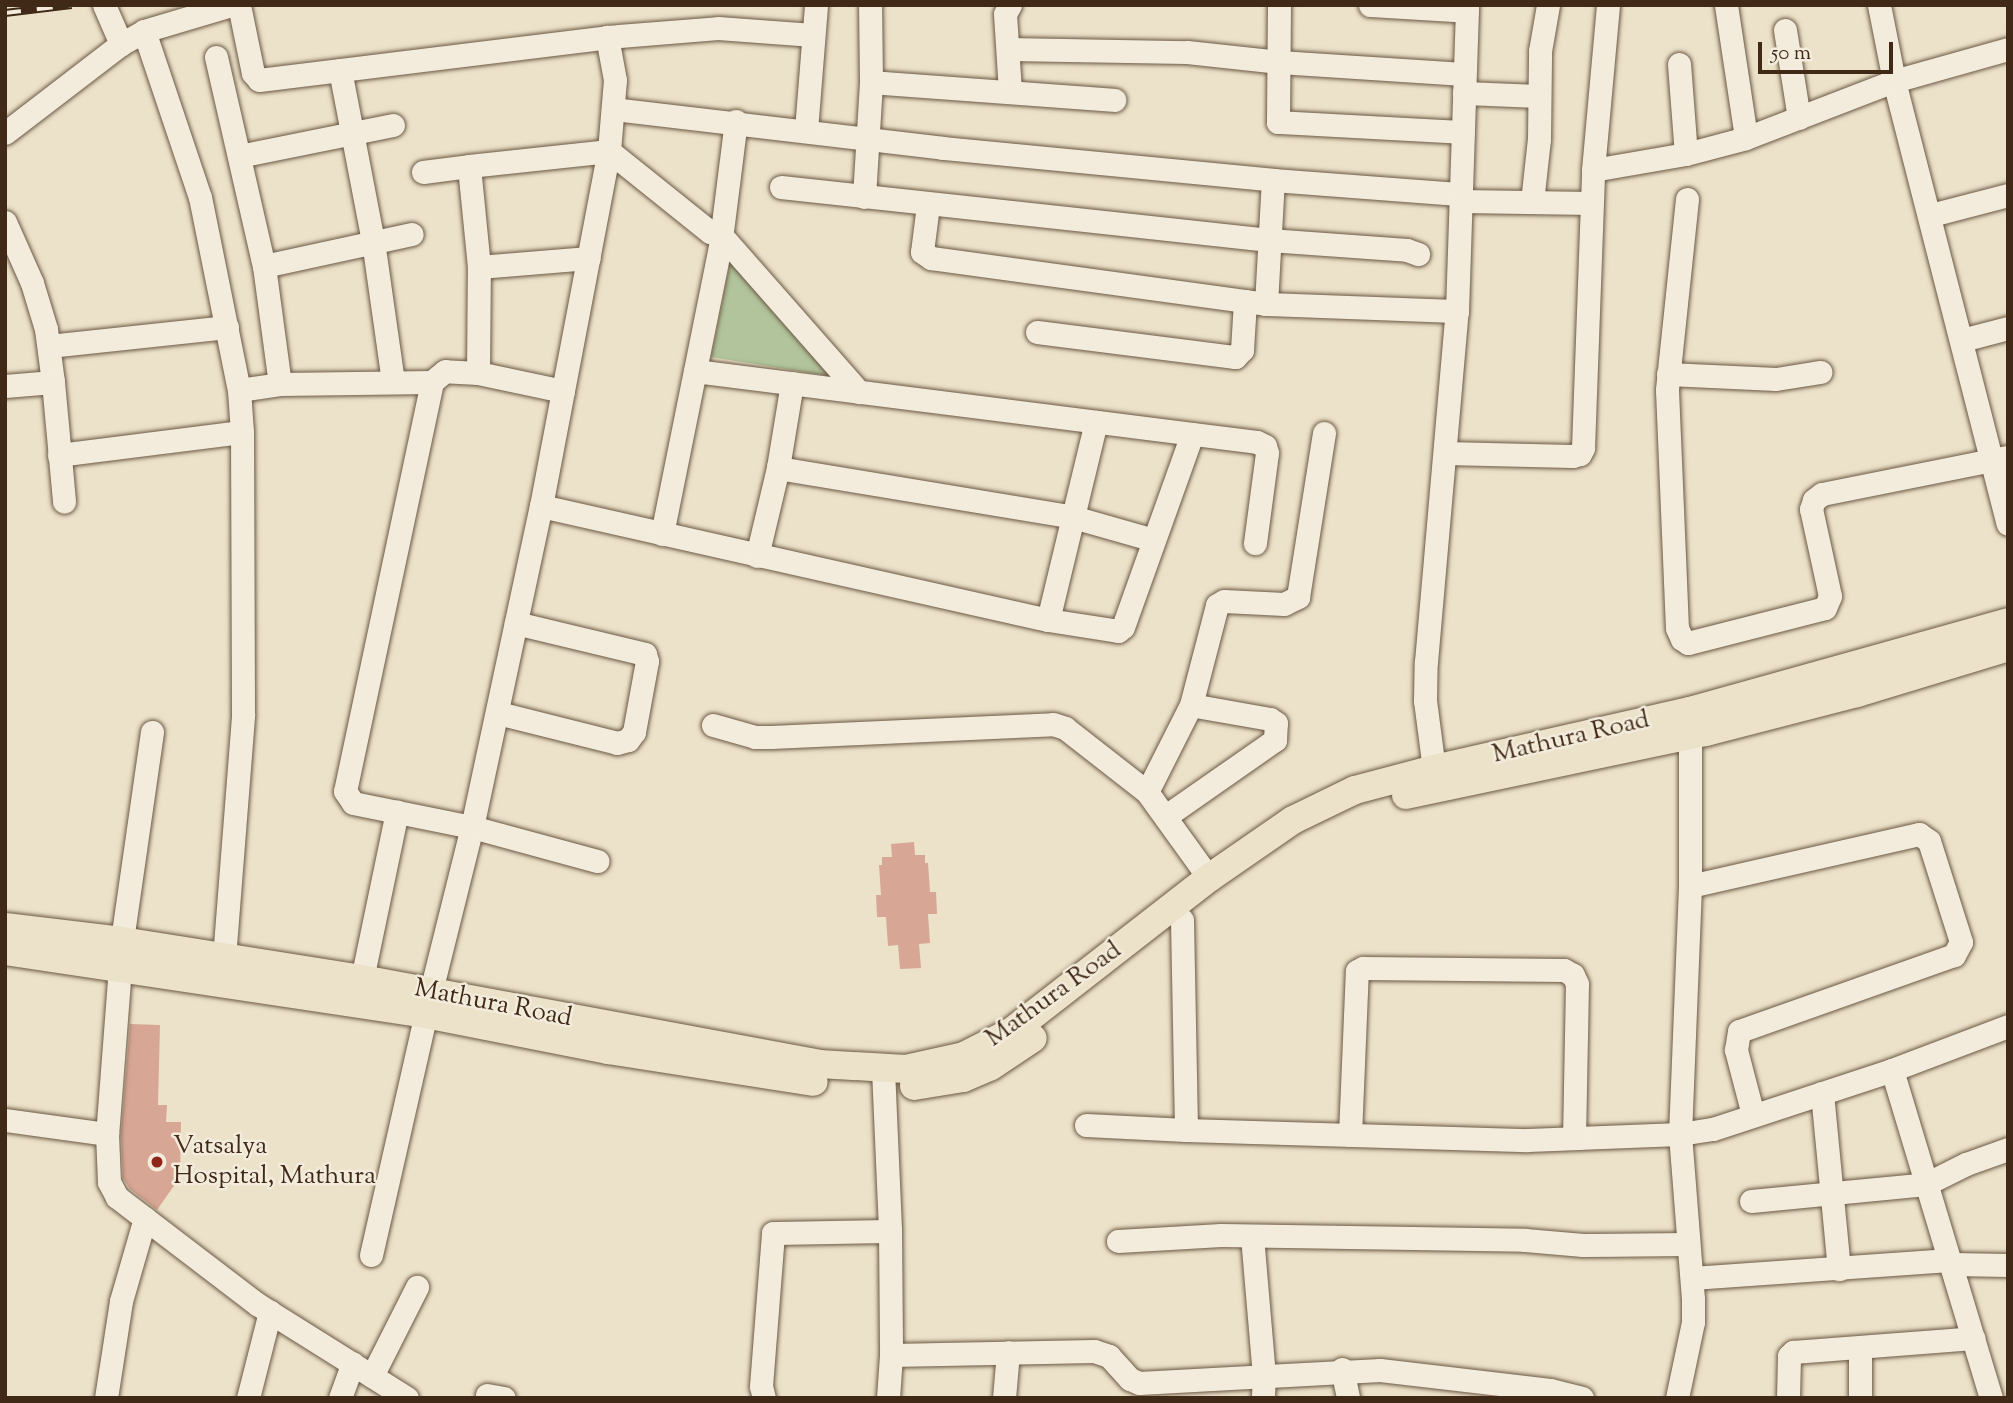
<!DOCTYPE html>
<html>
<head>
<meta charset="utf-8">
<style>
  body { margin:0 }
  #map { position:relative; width:2013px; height:1403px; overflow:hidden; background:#ece2c9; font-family:"Sorts Mill Goudy",serif }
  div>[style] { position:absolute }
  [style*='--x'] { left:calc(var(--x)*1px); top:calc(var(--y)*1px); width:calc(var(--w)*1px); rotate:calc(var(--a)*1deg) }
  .green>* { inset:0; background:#b1c49b }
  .building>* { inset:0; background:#d7a694 }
  .roads { filter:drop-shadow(0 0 2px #6b5844) drop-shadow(0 0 2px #6b5844) }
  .minor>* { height:23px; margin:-11.5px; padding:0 11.5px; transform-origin:11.5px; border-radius:11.5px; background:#f3ecdc }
  .major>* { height:28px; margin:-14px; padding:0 14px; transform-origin:14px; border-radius:14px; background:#ece2c9 }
  .rail>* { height:8px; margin-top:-4px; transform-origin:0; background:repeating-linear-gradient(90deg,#f3ecdc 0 16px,#402a17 0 32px); box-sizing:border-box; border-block:2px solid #402a17 }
  .dots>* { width:19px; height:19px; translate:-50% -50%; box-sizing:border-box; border:4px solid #f3ecdc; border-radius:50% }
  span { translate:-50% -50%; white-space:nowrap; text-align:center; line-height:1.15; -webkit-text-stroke:5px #f3ecdc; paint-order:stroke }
  .street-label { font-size:26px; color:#402a17 }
  .poi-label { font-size:26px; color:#402a17 }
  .left { translate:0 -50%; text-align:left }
  .frame { position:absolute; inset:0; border:7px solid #402a17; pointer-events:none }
  .scale { position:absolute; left:1758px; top:42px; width:135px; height:32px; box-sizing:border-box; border:4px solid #402a17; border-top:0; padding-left:9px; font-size:21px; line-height:24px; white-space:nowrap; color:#402a17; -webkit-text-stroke:5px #f3ecdc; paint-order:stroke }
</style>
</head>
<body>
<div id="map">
  <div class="green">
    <i style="clip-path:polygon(731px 258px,830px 376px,711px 357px)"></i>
  </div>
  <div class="building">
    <i style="clip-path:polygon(914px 842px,915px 855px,925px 855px,925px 863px,928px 863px,930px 892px,936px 892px,937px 914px,928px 914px,930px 943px,919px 944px,921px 968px,900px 969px,898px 945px,888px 946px,886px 917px,877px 917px,876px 895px,881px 895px,879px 865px,882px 865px,882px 857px,892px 857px,891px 844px)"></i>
    <i style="clip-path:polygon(130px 1024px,160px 1025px,158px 1105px,167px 1105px,166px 1122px,181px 1122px,180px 1177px,157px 1210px,130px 1189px,123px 1178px,121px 1134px)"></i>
  </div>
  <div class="roads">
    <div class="minor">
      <i style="--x:104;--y:5;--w:43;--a:66.4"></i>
      <i style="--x:239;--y:5;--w:69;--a:78.4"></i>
      <i style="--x:253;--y:73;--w:9;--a:49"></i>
      <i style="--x:259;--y:80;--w:351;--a:-7"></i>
      <i style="--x:607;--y:37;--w:111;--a:-4.6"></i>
      <i style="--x:718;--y:28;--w:95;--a:4.2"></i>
      <i style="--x:1010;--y:5;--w:10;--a:119"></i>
      <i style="--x:1005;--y:14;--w:78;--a:86.3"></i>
      <i style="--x:1279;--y:5;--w:117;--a:90.5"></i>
      <i style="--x:1278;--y:122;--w:185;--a:3.1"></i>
      <i style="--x:1370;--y:5;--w:97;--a:3.5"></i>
      <i style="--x:1726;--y:5;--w:134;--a:81.4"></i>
      <i style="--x:1879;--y:5;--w:77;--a:78.8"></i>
      <i style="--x:1894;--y:81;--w:457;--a:75.6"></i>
      <i style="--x:1785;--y:30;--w:89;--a:81"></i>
      <i style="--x:144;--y:31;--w:175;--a:71.4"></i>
      <i style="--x:200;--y:197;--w:197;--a:78.6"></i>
      <i style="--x:1008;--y:49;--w:179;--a:1"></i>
      <i style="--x:1187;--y:52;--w:93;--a:6.2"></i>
      <i style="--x:1279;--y:62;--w:185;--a:3.7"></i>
      <i style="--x:216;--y:57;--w:214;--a:77.1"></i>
      <i style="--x:264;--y:266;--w:119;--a:82.3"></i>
      <i style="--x:1679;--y:64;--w:90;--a:85.6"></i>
      <i style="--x:340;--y:70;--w:174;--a:79.1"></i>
      <i style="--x:373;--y:241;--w:141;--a:81.9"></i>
      <i style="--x:871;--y:82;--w:244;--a:4.2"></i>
      <i style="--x:1464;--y:93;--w:75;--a:2.3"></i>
      <i style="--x:613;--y:109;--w:332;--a:6.7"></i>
      <i style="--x:943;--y:148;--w:332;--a:5.5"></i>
      <i style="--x:1273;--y:180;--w:189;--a:4.3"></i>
      <i style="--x:806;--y:130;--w:125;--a:-85.4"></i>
      <i style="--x:5;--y:133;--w:146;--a:-37.5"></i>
      <i style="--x:121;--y:44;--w:26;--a:-29"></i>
      <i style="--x:144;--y:31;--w:91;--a:-16.6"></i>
      <i style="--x:239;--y:156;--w:157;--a:-11.4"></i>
      <i style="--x:1593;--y:170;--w:94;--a:-9.8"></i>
      <i style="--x:1686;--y:154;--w:62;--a:-14.9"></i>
      <i style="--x:1746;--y:138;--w:159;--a:-21.1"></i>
      <i style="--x:1894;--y:81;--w:118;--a:-15.7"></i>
      <i style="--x:423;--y:172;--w:46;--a:-7.4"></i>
      <i style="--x:781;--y:187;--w:491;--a:6.2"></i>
      <i style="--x:1269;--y:240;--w:138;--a:4.1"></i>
      <i style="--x:1407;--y:250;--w:12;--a:20"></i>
      <i style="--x:864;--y:197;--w:115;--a:-86.5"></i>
      <i style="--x:871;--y:82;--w:77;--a:-90.7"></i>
      <i style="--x:1687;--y:199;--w:192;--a:96"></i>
      <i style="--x:1667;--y:390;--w:238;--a:87.6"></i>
      <i style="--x:1677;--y:628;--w:12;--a:66"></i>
      <i style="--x:1682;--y:639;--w:7;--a:34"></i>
      <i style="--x:1688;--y:643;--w:141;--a:-14.3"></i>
      <i style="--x:1825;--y:608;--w:13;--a:-67"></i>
      <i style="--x:1830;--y:596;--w:89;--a:-102.3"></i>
      <i style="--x:1811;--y:509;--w:9;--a:-72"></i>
      <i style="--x:1814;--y:500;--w:10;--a:-37"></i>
      <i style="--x:1822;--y:494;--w:190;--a:-11.3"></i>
      <i style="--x:1461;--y:201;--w:130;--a:0.9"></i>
      <i style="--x:1532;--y:202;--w:63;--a:-83.7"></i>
      <i style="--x:1539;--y:139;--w:88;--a:-89.3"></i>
      <i style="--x:1540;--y:51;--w:47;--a:-80.1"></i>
      <i style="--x:928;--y:205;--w:47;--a:97.3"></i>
      <i style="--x:922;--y:252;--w:11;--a:34"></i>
      <i style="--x:931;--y:258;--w:338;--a:7.8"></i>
      <i style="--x:1266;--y:304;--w:191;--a:2.1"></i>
      <i style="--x:1931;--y:215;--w:80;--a:-14.6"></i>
      <i style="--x:5;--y:222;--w:67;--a:66.1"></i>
      <i style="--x:32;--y:283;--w:48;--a:73.1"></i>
      <i style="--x:46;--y:329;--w:53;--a:82.5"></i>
      <i style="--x:264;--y:266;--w:151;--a:-12.2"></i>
      <i style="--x:479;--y:267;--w:110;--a:-4.7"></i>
      <i style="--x:1266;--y:304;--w:124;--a:-86.8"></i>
      <i style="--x:1037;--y:332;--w:200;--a:7.2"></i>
      <i style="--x:1235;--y:357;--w:10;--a:-45"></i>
      <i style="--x:1242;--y:350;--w:49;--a:-86.5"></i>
      <i style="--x:1962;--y:340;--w:48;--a:-14.6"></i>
      <i style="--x:49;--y:346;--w:179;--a:-6.1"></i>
      <i style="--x:695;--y:371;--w:566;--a:7.2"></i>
      <i style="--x:1257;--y:442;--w:9;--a:27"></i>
      <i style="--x:1265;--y:446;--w:7;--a:74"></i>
      <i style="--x:1267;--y:453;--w:91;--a:97.6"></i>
      <i style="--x:478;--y:373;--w:106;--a:-89.5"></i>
      <i style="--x:479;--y:267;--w:101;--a:-95.7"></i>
      <i style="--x:469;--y:166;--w:141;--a:-6.1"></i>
      <i style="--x:609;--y:151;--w:129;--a:38.7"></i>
      <i style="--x:710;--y:232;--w:13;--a:18"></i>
      <i style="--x:722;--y:236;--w:208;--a:48.7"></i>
      <i style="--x:1668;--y:374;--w:108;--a:2.7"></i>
      <i style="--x:1776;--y:379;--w:45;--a:-9"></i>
      <i style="--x:792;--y:383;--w:86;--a:99.4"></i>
      <i style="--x:778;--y:468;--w:299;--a:9.4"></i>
      <i style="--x:1073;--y:517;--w:84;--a:15.9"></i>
      <i style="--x:5;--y:386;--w:48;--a:-4.8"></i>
      <i style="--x:53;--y:382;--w:120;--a:84.7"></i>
      <i style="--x:563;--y:391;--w:87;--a:-168"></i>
      <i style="--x:478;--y:373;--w:33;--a:-177"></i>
      <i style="--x:445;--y:371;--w:17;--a:140"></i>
      <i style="--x:432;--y:382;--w:418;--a:102"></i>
      <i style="--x:345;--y:791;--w:14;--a:56"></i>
      <i style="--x:353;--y:803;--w:121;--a:11.4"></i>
      <i style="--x:472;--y:827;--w:130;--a:15.2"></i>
      <i style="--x:1445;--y:453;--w:127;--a:1.4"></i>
      <i style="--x:1572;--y:456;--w:8;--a:-14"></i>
      <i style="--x:1580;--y:454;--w:7;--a:-63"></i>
      <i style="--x:1583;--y:448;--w:278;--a:-87.9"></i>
      <i style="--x:1593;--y:170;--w:166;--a:-84.8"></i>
      <i style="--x:59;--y:455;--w:184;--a:-7.2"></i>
      <i style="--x:541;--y:506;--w:520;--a:12.67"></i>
      <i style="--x:1048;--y:620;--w:71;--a:8.9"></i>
      <i style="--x:1118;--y:631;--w:6;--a:-39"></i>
      <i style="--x:1123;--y:627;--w:205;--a:-70.3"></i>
      <i style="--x:662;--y:534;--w:293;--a:-78.6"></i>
      <i style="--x:720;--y:247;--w:127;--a:-82.8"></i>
      <i style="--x:757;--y:556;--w:90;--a:-76.6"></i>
      <i style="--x:1048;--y:620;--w:204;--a:-76.4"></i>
      <i style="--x:498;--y:713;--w:123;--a:14.1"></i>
      <i style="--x:617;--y:743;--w:11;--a:-15"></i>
      <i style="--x:628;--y:740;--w:10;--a:-53"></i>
      <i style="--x:634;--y:732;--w:72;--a:-79.6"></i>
      <i style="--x:647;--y:661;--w:7;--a:-106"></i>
      <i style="--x:645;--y:654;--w:133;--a:-166.5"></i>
      <i style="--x:713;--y:725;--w:44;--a:15.9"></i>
      <i style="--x:755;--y:737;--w:16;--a:0"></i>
      <i style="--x:771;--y:737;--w:282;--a:-2.6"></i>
      <i style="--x:1053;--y:724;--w:13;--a:18"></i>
      <i style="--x:1065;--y:728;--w:104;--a:38"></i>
      <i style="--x:1147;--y:792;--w:106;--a:54.2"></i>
      <i style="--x:152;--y:732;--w:211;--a:98.2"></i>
      <i style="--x:122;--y:941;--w:194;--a:94.4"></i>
      <i style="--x:107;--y:1134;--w:48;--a:87.6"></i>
      <i style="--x:109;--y:1182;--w:17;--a:62"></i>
      <i style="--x:117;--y:1197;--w:176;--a:37.4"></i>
      <i style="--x:257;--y:1304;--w:177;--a:32.1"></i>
      <i style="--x:1690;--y:735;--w:151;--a:90"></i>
      <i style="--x:1690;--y:886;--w:248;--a:92.3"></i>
      <i style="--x:1680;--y:1134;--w:33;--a:-9"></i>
      <i style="--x:1713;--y:1129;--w:188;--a:-18.2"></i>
      <i style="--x:1892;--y:1070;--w:124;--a:-20.8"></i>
      <i style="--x:1434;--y:769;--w:69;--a:-97.5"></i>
      <i style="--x:1425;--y:701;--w:39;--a:-89"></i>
      <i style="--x:1426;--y:662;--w:352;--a:-85"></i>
      <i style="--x:1457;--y:311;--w:306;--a:-88.1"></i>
      <i style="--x:1147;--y:792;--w:97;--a:-63.2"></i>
      <i style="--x:1191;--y:705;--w:103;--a:-75.4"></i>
      <i style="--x:1217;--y:605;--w:8;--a:-30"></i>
      <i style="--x:1224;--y:601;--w:60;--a:2.9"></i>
      <i style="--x:1284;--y:604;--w:16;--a:-27"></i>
      <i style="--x:1298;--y:597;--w:166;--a:-81"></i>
      <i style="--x:1166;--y:816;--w:133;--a:-34.9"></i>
      <i style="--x:1275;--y:740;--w:17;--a:-87"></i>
      <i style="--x:1276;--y:723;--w:7;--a:-146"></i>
      <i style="--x:1270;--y:719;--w:80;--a:-170"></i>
      <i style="--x:1690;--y:886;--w:235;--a:-12.8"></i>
      <i style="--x:1919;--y:834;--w:12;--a:35"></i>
      <i style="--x:1929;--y:841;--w:106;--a:72.4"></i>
      <i style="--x:1961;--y:942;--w:15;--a:118"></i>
      <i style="--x:1954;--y:955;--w:228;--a:160.5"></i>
      <i style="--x:1739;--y:1031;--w:19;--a:99"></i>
      <i style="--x:1736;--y:1050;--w:67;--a:75.3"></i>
      <i style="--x:1182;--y:920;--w:210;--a:88.9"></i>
      <i style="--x:1186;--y:1130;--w:342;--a:1.7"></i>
      <i style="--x:1528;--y:1140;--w:152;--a:-2.3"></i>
      <i style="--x:1680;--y:1134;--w:166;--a:85.5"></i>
      <i style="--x:1693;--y:1299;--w:23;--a:90"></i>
      <i style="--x:1693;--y:1322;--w:78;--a:101.9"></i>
      <i style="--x:224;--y:958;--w:245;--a:-85.5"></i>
      <i style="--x:243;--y:714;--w:282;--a:-90.2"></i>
      <i style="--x:242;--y:432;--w:42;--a:-94.1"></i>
      <i style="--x:239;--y:390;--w:41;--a:-8.3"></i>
      <i style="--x:280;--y:384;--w:152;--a:-0.8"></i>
      <i style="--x:362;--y:979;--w:171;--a:-78.2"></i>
      <i style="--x:883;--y:1069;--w:162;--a:87.5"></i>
      <i style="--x:890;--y:1231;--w:124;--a:89.5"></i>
      <i style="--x:891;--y:1355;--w:203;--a:-1.1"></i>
      <i style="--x:1094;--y:1351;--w:16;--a:18"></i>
      <i style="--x:1109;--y:1356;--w:31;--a:48"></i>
      <i style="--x:1130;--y:1379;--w:10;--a:24"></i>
      <i style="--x:1139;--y:1383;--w:241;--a:-3.1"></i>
      <i style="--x:1380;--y:1370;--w:171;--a:6.7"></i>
      <i style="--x:1550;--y:1390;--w:33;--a:14"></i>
      <i style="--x:1892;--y:1070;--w:343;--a:73.2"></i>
      <i style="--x:1822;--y:1093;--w:177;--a:84.5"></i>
      <i style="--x:5;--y:1120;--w:103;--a:7.8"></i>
      <i style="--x:1086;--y:1125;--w:100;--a:2.9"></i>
      <i style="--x:1350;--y:1135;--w:164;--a:-87.6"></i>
      <i style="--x:1357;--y:971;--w:7;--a:-27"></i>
      <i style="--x:1363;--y:968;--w:201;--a:0.6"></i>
      <i style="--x:1564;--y:970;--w:10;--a:29"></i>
      <i style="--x:1573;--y:975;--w:10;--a:66"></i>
      <i style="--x:1577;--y:984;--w:154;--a:91.1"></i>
      <i style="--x:1751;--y:1201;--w:176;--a:-5.5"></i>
      <i style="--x:1926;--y:1184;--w:45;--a:-26.6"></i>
      <i style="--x:1966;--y:1164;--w:45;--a:-19.7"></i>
      <i style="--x:1252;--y:1236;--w:141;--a:85.1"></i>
      <i style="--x:1264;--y:1376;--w:22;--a:93"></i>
      <i style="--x:1118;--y:1241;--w:103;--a:-3.3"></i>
      <i style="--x:1221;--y:1235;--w:304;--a:0.9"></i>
      <i style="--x:1525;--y:1240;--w:58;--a:4.9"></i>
      <i style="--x:1583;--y:1245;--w:104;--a:-0.6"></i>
      <i style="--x:371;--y:1255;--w:271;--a:-77.2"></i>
      <i style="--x:431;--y:991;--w:169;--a:-76"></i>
      <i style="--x:472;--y:827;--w:328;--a:-77.9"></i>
      <i style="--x:541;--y:506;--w:361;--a:-79.2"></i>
      <i style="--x:609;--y:151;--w:71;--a:-85.2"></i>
      <i style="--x:615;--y:80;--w:44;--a:-100.5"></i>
      <i style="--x:1692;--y:1278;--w:258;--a:-4"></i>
      <i style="--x:1949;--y:1260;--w:6;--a:45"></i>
      <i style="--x:1953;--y:1264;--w:55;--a:1"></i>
      <i style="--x:1860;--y:1348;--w:50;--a:90"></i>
      <i style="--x:1342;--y:1369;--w:30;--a:78"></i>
      <i style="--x:372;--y:1376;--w:100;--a:-63.2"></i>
      <i style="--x:487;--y:1395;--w:17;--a:10"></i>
      <i style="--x:106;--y:1398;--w:98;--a:-81.2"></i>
      <i style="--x:121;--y:1301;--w:86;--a:-73.9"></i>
      <i style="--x:248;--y:1398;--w:89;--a:-75.7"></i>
      <i style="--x:340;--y:1398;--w:37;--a:-70"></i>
      <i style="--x:764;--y:1398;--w:12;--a:-104"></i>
      <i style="--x:761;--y:1386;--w:153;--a:-85.5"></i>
      <i style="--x:773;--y:1233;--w:117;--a:-1"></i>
      <i style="--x:888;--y:1398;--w:43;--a:-86"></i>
      <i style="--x:1004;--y:1398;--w:46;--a:-85"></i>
      <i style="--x:1788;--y:1398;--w:42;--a:-88.6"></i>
      <i style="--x:1789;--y:1356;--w:6;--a:-45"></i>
      <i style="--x:1793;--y:1352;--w:181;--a:-4.4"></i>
    </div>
    <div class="major">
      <i style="--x:1406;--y:795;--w:307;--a:-11.9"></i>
      <i style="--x:1706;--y:732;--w:156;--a:-14.5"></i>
      <i style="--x:1857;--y:693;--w:158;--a:-16.9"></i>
      <i style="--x:5;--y:927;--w:118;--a:6.8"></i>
      <i style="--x:122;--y:941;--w:243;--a:9"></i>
      <i style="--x:362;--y:979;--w:465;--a:10.5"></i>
      <i style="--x:819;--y:1064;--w:87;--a:3.3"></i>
      <i style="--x:906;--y:1069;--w:59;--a:-12.6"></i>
      <i style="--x:964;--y:1056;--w:53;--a:-27.1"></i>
      <i style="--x:1011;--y:1032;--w:251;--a:-37.9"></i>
      <i style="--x:1209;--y:878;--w:102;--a:-34.6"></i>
      <i style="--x:1293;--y:820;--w:69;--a:-25.8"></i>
      <i style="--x:1355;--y:790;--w:82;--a:-14.9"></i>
      <i style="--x:1434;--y:769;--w:262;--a:-12.8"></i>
      <i style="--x:1690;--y:711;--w:330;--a:-15.6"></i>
      <i style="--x:5;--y:951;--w:425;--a:8.5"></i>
      <i style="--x:425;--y:1014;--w:187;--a:11.1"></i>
      <i style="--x:608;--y:1050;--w:208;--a:8.8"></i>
      <i style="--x:914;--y:1086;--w:50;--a:-9.3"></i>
      <i style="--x:963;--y:1078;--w:30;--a:-23"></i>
      <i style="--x:991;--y:1066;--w:50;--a:-33.7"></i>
    </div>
  </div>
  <div class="rail">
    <i style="--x:5;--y:13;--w:67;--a:-6.8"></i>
  </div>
  <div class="dots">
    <i style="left:157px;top:1162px;background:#8f2418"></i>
  </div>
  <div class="street-label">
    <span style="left:1571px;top:738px;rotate:-13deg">Mathura Road</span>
    <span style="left:1054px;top:995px;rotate:-36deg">Mathura Road</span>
    <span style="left:493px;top:1004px;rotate:11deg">Mathura Road</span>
  </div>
  <div class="poi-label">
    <span class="left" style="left:173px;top:1162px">Vatsalya<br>Hospital, Mathura</span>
  </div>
  <div class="frame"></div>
  <div class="scale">50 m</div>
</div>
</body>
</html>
